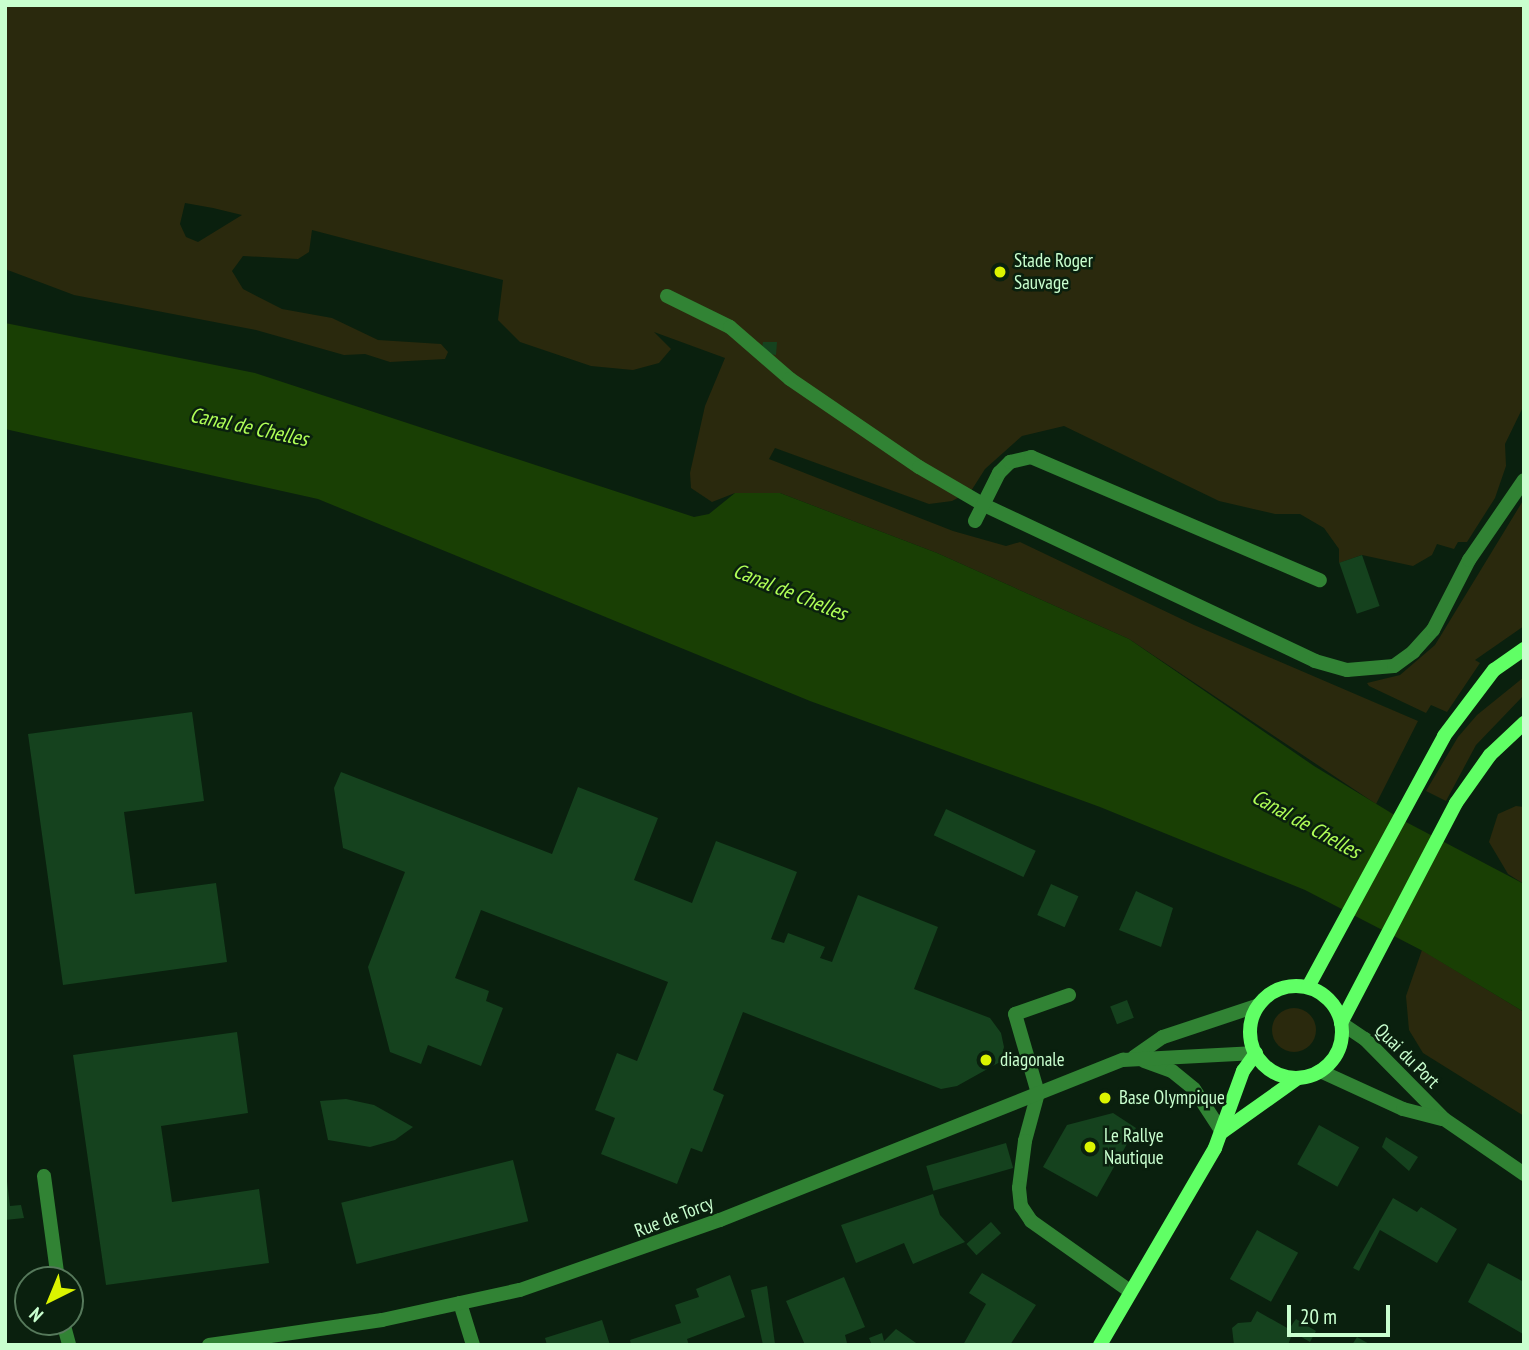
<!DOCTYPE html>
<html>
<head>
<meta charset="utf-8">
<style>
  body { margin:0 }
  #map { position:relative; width:1529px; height:1350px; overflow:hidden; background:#0a200e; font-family:"PT Sans Narrow",sans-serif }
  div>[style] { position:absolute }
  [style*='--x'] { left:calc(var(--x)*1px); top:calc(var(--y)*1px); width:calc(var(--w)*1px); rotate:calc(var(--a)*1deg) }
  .green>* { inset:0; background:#2a290d }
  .round { border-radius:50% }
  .water>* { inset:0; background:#193f04 }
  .building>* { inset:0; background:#15421e; transform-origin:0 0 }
  .lane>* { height:14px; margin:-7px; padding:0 7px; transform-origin:7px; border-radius:7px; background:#318334 }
  .street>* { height:14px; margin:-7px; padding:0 7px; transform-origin:7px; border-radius:7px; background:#318334 }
  .secondary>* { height:14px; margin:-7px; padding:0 7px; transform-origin:7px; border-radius:7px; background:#60ff65 }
  .secondary>.ring { margin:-7px; padding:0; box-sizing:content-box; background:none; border:14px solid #60ff65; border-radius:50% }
  .dots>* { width:19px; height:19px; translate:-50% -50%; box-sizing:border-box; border:4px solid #0a200e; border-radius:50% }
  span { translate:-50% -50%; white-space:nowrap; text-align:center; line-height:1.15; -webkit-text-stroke:5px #0a200e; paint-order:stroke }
  .poi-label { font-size:19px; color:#c9ffcf }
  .left { translate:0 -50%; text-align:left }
  .street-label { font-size:19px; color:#c9ffcf }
  .water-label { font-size:21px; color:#b0ff57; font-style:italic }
  .frame { position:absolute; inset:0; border:7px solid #c9ffcf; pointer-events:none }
  .north { position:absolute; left:14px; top:1266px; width:70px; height:70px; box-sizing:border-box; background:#0a200e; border:2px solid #56795b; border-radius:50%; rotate:223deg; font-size:19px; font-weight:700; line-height:28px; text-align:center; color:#c9ffcf }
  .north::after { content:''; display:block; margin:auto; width:24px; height:32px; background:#dbf400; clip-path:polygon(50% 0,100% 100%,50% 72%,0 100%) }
  .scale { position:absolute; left:1287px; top:1305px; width:103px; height:32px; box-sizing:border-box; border:4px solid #c9ffcf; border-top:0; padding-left:9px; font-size:21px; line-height:24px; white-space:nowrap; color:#c9ffcf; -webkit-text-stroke:5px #0a200e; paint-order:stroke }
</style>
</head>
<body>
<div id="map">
  <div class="green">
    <i style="clip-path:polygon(evenodd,5px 5px,1524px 5px,1524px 405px,1505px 444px,1506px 466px,1495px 498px,1467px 542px,1458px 542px,1454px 549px,1437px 544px,1432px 555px,1413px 566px,1362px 555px,1339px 563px,1339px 549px,1324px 528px,1300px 514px,1275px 514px,1219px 501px,1064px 426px,1022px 436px,985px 469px,971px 491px,952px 501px,929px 504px,775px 448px,769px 459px,953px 531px,1006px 546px,1020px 542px,1194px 625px,1418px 721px,1376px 804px,1129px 639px,937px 553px,780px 493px,735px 493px,712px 502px,691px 488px,690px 473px,705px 406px,725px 358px,654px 332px,671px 349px,659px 363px,633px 370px,591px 366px,520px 342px,498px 320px,503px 280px,312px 230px,309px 252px,298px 259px,243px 256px,232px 271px,243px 289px,282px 309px,332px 318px,378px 340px,441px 344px,448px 352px,445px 359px,390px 362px,365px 354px,344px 355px,256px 330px,74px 295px,5px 269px,5px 5px,185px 203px,213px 208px,242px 215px,198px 242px,186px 237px,180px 224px,185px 203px)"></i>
    <i style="clip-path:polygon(1524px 499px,1524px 626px,1475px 660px,1480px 663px,1447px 712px,1431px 705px,1426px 713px,1369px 686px,1367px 683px,1400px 675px,1435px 645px)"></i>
    <i style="clip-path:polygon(1524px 677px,1524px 695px,1476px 745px,1446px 801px,1426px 791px,1458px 737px,1477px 715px)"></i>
    <i style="clip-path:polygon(1516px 806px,1524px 807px,1524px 884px,1508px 874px,1489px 842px,1498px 814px)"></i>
    <i style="clip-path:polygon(1422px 950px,1524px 1012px,1524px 1116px,1423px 1053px,1409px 1030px,1406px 996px)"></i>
    <i class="round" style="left:1272px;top:1008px;width:44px;height:44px"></i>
  </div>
  <div class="water">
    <i style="clip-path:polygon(5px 323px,255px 373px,694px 517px,709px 514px,735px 493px,780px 493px,937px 553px,1129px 639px,1314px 766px,1406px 822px,1524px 884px,1524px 1012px,1421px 950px,1305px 890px,1100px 807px,810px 701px,318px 499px,5px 429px)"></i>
  </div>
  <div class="building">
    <i style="clip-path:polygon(763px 342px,777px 342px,776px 355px,761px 353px)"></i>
    <i style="left:1362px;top:555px;width:54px;height:24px;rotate:71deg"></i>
    <i style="clip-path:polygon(192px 712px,204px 801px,124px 812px,135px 894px,216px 883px,227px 962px,63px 985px,28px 734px)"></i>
    <i style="clip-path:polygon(341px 772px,552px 854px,578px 787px,658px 818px,634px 880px,692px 903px,716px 841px,797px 872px,771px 939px,784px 943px,788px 933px,825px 947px,820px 958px,832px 962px,858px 895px,938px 927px,914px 989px,990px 1018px,1001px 1033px,1004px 1047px,1000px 1062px,957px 1086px,941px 1089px,743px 1012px,713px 1090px,724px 1095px,702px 1152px,691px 1148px,677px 1184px,601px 1154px,615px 1118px,595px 1110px,617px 1053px,637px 1061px,668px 982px,481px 910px,455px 978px,489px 991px,486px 1001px,503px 1008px,481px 1066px,428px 1045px,421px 1064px,390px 1052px,368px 967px,405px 872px,343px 848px,334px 788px)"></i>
    <i style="left:946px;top:809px;width:99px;height:29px;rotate:25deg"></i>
    <i style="left:1051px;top:884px;width:30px;height:34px;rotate:24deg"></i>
    <i style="clip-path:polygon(1136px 891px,1173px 908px,1161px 947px,1119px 930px)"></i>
    <i style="left:1127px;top:1000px;width:19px;height:18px;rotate:69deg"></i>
    <i style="clip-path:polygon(237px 1032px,248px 1113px,161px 1126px,172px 1202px,259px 1189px,269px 1263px,106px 1285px,73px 1055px)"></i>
    <i style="clip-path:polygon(346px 1099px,374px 1105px,413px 1127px,395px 1140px,370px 1147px,328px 1140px,320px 1101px)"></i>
    <i style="clip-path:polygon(1113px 1113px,1136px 1128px,1097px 1197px,1043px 1167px,1067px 1125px)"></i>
    <i style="left:1319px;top:1125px;width:46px;height:45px;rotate:29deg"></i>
    <i style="clip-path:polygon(1386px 1137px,1418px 1157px,1409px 1171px,1382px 1147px)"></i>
    <i style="left:1006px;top:1143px;width:26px;height:83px;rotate:74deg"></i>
    <i style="left:513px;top:1160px;width:63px;height:177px;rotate:76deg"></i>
    <i style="clip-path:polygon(7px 1181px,10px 1206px,21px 1205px,24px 1218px,5px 1220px)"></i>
    <i style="clip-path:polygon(933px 1194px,940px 1215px,965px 1242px,913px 1264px,904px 1243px,856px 1263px,841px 1225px)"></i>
    <i style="clip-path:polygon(1393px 1198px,1417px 1212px,1421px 1207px,1457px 1229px,1437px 1263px,1380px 1230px,1359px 1271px,1353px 1268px)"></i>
    <i style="left:991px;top:1222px;width:15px;height:33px;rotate:48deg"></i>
    <i style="left:1257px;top:1230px;width:47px;height:56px;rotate:29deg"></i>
    <i style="clip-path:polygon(1488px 1263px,1524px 1282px,1523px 1334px,1468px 1302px)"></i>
    <i style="clip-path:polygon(982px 1273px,1036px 1305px,1010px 1345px,963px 1345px,986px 1304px,969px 1293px)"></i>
    <i style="clip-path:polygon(730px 1275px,745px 1317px,687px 1339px,689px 1345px,631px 1345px,630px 1340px,681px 1323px,675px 1305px,699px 1297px,696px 1289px)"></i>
    <i style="clip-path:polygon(844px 1277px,865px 1327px,845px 1335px,847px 1343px,843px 1345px,805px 1345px,786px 1301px)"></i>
    <i style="clip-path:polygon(767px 1286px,775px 1344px,763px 1345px,751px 1290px)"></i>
    <i style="clip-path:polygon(1257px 1311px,1289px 1329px,1296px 1319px,1316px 1331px,1310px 1342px,1293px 1332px,1288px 1345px,1234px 1345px,1232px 1328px,1238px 1323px,1251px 1322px)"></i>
    <i style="clip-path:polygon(602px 1320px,610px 1345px,547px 1345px,545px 1338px)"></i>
    <i style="clip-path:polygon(896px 1329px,919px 1345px,872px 1345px,869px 1338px,882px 1333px,884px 1341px)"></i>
    <i style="clip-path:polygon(1357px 1337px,1371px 1345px,1352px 1345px)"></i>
  </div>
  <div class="lane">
    <i style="--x:667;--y:296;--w:70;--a:26.2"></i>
    <i style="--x:730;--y:327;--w:79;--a:40.9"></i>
    <i style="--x:790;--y:379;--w:156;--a:34.3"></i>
    <i style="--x:919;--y:467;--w:75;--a:30.3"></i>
    <i style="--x:984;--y:505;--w:366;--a:25.2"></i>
    <i style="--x:1315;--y:661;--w:33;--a:16"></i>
    <i style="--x:1347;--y:670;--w:47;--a:-4.9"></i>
    <i style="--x:1394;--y:666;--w:24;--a:-36"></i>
    <i style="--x:1413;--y:652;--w:30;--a:-48"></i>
    <i style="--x:1433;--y:630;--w:79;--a:-62.8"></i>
    <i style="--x:1469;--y:560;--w:97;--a:-55.5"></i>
    <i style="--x:975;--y:521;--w:54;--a:-63.4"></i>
    <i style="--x:999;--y:473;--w:16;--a:-45"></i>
    <i style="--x:1010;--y:462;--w:22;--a:-13"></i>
    <i style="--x:1031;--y:457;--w:314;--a:23.1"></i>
    <i style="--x:1069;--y:995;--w:57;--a:160.6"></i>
    <i style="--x:1015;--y:1014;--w:82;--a:73.8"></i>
    <i style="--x:1038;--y:1093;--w:50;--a:105.2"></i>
    <i style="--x:1025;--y:1141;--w:47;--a:97.3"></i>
    <i style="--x:1019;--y:1188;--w:18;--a:84"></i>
    <i style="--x:1021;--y:1206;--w:18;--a:56"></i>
    <i style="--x:1031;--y:1221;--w:121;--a:35.3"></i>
    <i style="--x:44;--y:1176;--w:105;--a:82.3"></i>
    <i style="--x:460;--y:1303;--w:44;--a:72.8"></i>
    <i style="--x:63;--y:1322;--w:24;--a:75"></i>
  </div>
  <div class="street">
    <i style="--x:1341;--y:1023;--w:29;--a:34"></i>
    <i style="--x:1365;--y:1039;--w:112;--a:45.4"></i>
    <i style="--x:1444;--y:1119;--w:97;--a:34.5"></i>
    <i style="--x:1134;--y:1057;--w:35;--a:-35"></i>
    <i style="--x:1163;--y:1037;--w:101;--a:-18.4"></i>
    <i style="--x:1144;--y:1061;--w:30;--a:20"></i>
    <i style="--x:1172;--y:1071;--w:28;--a:39"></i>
    <i style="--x:1194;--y:1089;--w:51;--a:56.9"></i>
    <i style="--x:1320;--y:1071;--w:91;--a:24.6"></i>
    <i style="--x:1403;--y:1109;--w:40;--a:14.4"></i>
    <i style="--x:209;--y:1345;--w:175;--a:-8.2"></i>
    <i style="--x:382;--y:1320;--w:141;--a:-12.3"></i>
    <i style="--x:520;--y:1290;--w:212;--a:-19.3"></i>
    <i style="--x:720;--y:1220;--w:434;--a:-21.7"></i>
    <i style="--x:1123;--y:1060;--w:133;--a:-3"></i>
  </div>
  <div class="secondary">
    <i class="ring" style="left:1250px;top:986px;width:78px;height:78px"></i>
    <i style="--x:1308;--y:987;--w:285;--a:-61.5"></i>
    <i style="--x:1444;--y:736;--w:83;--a:-52.9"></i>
    <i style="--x:1494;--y:670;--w:37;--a:-35"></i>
    <i style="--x:1341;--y:1023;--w:248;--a:-62.4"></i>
    <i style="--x:1456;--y:803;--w:59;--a:-54.7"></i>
    <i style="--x:1490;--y:755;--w:47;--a:-43.3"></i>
    <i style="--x:1222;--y:1132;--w:93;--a:-35.4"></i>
    <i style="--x:1100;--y:1345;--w:228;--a:-59.7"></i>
    <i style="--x:1215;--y:1148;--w:82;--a:-70"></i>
    <i style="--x:1243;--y:1071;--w:22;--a:-54"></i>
  </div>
  <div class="dots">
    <i style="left:1000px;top:272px;background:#dbf400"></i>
    <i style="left:986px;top:1060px;background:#dbf400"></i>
    <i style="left:1105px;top:1098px;background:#dbf400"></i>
    <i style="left:1090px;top:1147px;background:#dbf400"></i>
  </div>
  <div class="poi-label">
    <span class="left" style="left:1014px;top:272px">Stade Roger<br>Sauvage</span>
    <span class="left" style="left:1000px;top:1060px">diagonale</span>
    <span class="left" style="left:1119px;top:1098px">Base Olympique</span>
    <span class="left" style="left:1104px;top:1147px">Le Rallye<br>Nautique</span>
  </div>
  <div class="street-label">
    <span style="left:1407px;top:1056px;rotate:45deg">Quai du Port</span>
    <span style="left:674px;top:1217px;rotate:-21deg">Rue de Torcy</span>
  </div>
  <div class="water-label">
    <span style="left:249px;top:427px;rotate:12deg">Canal de Chelles</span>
    <span style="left:790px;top:592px;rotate:22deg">Canal de Chelles</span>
    <span style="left:1306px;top:824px;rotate:29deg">Canal de Chelles</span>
  </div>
  <div class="frame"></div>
  <div class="north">N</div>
  <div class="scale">20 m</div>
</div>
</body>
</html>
